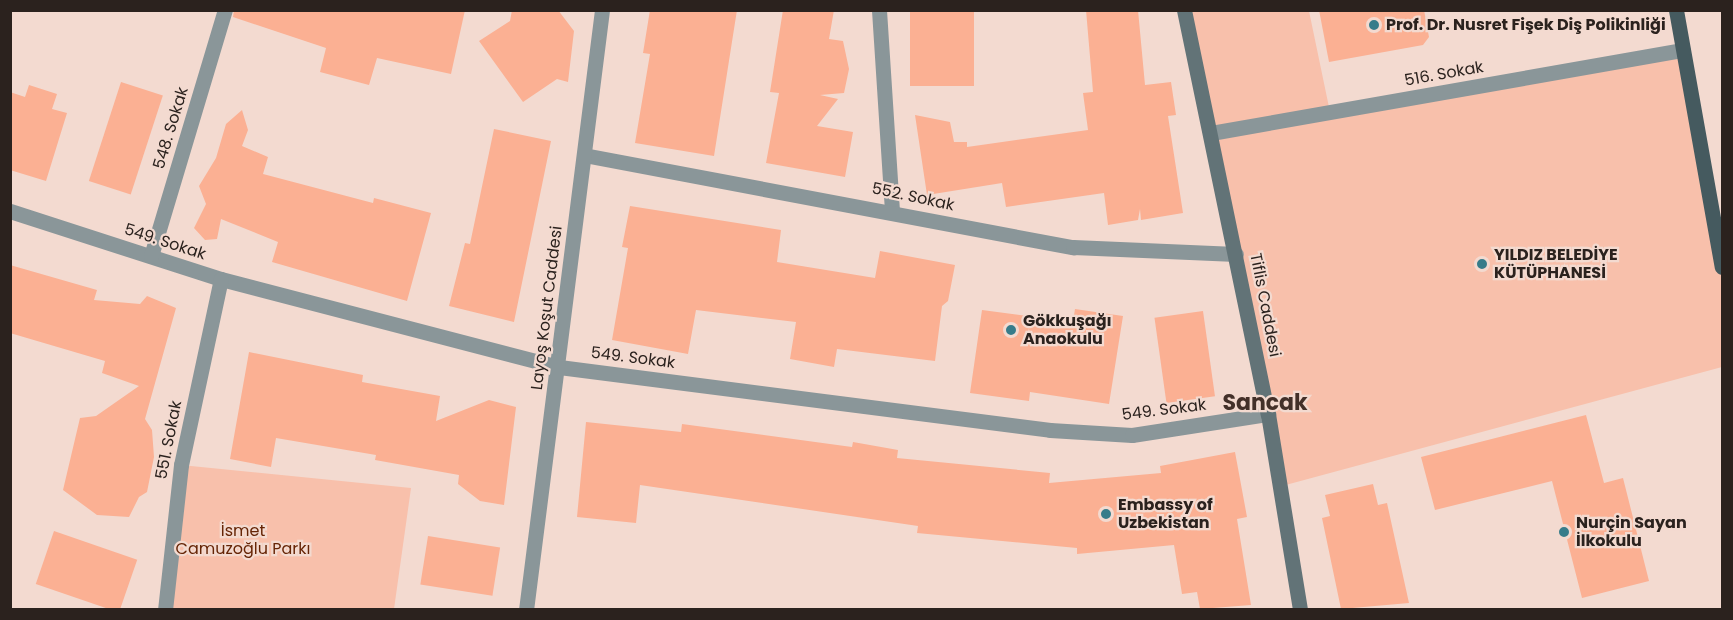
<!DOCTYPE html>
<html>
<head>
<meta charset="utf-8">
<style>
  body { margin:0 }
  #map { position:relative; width:1733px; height:620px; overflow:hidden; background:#f3dad0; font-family:Poppins,sans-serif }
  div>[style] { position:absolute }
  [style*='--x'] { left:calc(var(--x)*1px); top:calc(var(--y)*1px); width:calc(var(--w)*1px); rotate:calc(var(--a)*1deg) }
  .green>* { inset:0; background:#f8c0ab }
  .building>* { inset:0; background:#fbb093; transform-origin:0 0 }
  .street>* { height:15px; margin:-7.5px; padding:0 7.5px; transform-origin:7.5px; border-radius:7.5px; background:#8a9699 }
  .secondary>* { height:15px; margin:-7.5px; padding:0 7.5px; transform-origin:7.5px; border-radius:7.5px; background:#627377 }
  .primary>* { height:15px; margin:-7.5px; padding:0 7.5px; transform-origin:7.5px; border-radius:7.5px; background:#455a5f }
  .dots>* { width:16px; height:16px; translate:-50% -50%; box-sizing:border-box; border:3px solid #f3dad0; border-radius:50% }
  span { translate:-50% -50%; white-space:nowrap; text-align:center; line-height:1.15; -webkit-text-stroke:4.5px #f3dad0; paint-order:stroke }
  .poi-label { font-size:16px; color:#2b221e; font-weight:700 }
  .left { translate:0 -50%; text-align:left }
  .street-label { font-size:16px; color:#2b221e }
  .park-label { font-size:16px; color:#662506 }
  .district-label { font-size:22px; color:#433029; font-weight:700 }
  .frame { position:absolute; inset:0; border:12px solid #2b221e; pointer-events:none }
</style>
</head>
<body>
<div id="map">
  <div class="green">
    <i style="clip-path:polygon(1184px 11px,1309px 11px,1330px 112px,1683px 50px,1722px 267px,1722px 367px,1282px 486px)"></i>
    <i style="clip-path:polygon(181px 465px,411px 488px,394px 609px,165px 610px)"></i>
  </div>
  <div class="building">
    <i style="clip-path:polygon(234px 10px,465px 10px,451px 74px,377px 58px,369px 85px,320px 72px,326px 48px,233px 17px)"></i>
    <i style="clip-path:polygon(512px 10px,558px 10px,574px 31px,568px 82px,557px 79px,523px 102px,479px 41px,510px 21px)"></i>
    <i style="clip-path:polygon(650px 10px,737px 10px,714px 156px,635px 143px,650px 54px,643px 53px)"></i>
    <i style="clip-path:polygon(783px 10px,834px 10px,829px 39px,843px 41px,849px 69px,844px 93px,820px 95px,838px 99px,817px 126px,853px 132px,845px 177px,766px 163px,779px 93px,770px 92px)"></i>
    <i style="left:910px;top:10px;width:64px;height:76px"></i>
    <i style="clip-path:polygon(1086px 10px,1138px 10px,1145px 85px,1171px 82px,1176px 115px,1168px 116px,1183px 213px,1141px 220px,1140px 209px,1138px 220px,1108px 225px,1104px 193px,1006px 207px,1002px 183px,927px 195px,915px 115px,950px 122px,954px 142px,967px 142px,967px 147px,1088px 130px,1083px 93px,1093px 92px)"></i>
    <i style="clip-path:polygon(1319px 10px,1424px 10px,1429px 37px,1423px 45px,1329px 62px)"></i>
    <i style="left:121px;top:82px;width:44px;height:104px;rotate:18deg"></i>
    <i style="clip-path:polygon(29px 85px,57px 94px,52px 109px,67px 113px,46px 181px,10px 170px,10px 92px,25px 97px)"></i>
    <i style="clip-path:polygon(242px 110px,248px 130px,242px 146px,268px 157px,263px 174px,373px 203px,374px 198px,431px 213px,407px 301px,272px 262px,278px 242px,221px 219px,217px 239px,205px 240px,194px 228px,206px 204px,199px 186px,216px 158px,226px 124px)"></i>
    <i style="clip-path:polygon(494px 129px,551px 141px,514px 322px,449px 306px,465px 243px,470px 244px)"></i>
    <i style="clip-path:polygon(630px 206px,781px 230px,777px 262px,875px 278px,880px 251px,955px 265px,948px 301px,942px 306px,935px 361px,837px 349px,834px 367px,790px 359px,796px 322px,696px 310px,688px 354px,612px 340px,628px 248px,622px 247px)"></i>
    <i style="clip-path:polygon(10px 265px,97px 290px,94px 300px,140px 304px,147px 296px,176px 308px,145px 419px,152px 430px,154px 457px,147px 492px,139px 497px,129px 517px,97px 515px,63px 490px,80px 418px,96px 416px,139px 386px,102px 373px,105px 361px,10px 333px)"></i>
    <i style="clip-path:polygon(1075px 309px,1123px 316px,1109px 404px,1030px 392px,1029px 401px,970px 393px,982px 310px,1073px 322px)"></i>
    <i style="left:1203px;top:311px;width:86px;height:49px;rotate:82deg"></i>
    <i style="clip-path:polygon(249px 352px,363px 375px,362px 382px,440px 396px,436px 421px,489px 400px,516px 407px,504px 505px,480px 501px,458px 484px,459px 475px,375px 460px,376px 455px,276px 438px,271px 467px,230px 459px)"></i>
    <i style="clip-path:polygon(1586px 415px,1604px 483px,1623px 478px,1649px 581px,1582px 598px,1552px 481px,1435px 510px,1421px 457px)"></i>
    <i style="clip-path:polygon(586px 422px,681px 432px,682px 424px,852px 447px,853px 442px,898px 450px,897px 458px,1050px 473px,1049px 483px,1161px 473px,1160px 466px,1235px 452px,1247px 517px,1237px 519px,1251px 605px,1200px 609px,1197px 592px,1182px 594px,1174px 545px,1077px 554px,1077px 548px,917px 533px,918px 526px,640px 485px,636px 523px,577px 517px)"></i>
    <i style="clip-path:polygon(1373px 484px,1378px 505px,1387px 503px,1409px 603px,1341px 609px,1322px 518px,1330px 516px,1325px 495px)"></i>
    <i style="left:54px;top:531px;width:88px;height:56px;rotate:19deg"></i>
    <i style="left:428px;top:536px;width:73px;height:49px;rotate:9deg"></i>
  </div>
  <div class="street">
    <i style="--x:879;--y:10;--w:200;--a:86.3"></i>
    <i style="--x:1211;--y:133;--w:479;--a:-10"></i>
    <i style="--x:584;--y:155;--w:498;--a:10.7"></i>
    <i style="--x:1073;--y:247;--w:163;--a:2.5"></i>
    <i style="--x:10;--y:211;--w:222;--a:17.9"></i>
    <i style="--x:221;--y:279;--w:349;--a:14.6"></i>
    <i style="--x:559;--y:367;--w:495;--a:7.3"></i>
    <i style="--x:1050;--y:430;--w:82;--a:3.5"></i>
    <i style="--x:1132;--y:435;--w:138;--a:-8.8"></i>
    <i style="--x:151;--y:256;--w:257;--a:-73.3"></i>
    <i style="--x:165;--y:610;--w:146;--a:-83.7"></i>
    <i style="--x:181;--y:465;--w:190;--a:-77.9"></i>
    <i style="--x:526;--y:610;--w:605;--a:-82.78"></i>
  </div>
  <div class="secondary">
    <i style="--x:1184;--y:10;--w:413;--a:78.3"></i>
    <i style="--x:1268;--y:414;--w:199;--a:80.7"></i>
  </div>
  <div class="primary">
    <i style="--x:1676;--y:10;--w:261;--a:79.9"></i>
  </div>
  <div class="dots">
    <i style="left:1374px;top:25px;background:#377c8a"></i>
    <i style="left:1482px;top:264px;background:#377c8a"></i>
    <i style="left:1011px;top:330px;background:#377c8a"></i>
    <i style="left:1106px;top:514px;background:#377c8a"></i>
    <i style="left:1564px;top:532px;background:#377c8a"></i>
  </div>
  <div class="poi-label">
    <span class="left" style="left:1386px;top:25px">Prof. Dr. Nusret Fişek Diş Polikinliği</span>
    <span class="left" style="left:1494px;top:264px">YILDIZ BELEDİYE<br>KÜTÜPHANESİ</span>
    <span class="left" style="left:1023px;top:330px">Gökkuşağı<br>Anaokulu</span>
    <span class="left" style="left:1118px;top:514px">Embassy of<br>Uzbekistan</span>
    <span class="left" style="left:1576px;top:532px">Nurçin Sayan<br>İlkokulu</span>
  </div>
  <div class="street-label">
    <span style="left:1444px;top:74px;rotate:-10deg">516. Sokak</span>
    <span style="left:171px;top:128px;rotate:-73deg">548. Sokak</span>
    <span style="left:913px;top:197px;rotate:12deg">552. Sokak</span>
    <span style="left:165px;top:242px;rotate:18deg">549. Sokak</span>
    <span style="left:1265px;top:305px;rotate:79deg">Tiflis Caddesi</span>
    <span style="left:547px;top:308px;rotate:-83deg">Layoş Koşut Caddesi</span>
    <span style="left:633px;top:358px;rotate:7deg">549. Sokak</span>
    <span style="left:1164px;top:410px;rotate:-7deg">549. Sokak</span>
    <span style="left:169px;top:440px;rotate:-79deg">551. Sokak</span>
  </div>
  <div class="park-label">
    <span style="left:243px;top:540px">İsmet<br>Camuzoğlu Parkı</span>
  </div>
  <div class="district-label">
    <span style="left:1265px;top:403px">Sancak</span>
  </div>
  <div class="frame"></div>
</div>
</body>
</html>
